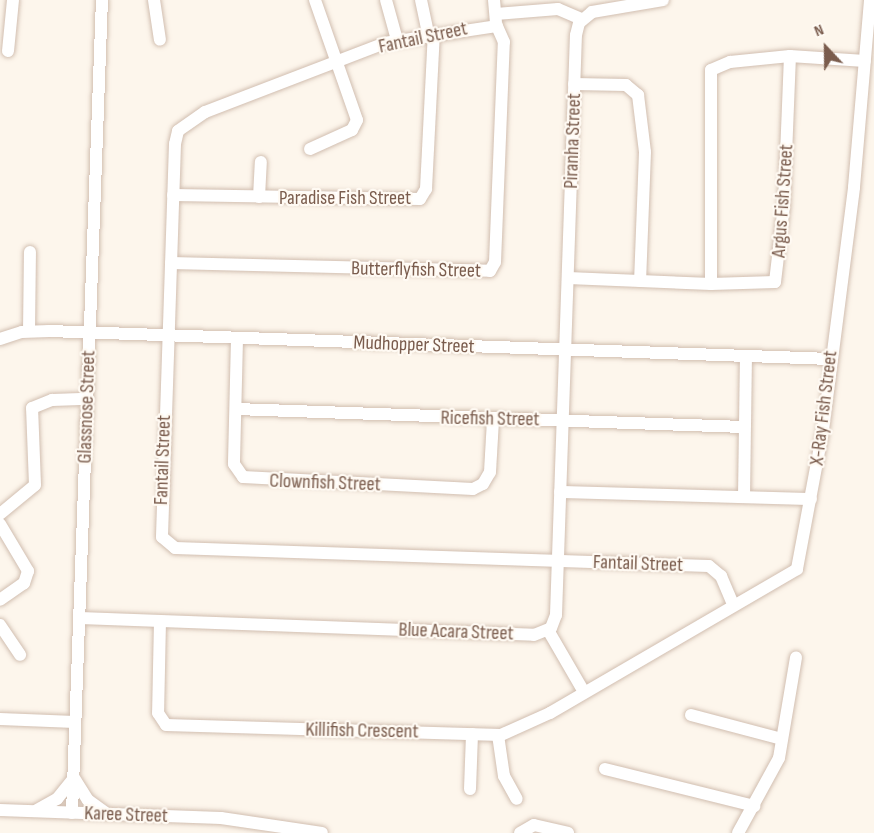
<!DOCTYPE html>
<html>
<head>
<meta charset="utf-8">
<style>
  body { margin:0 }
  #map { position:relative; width:874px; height:833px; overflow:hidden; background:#fdf6ec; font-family:"Sofia Sans Condensed",sans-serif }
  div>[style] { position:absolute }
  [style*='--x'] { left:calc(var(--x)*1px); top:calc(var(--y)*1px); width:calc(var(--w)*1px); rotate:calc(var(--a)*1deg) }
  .roads { filter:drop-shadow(0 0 2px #d1beb0) drop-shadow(0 0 2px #d1beb0) }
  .minor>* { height:12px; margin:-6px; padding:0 6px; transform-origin:6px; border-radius:6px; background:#fff }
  span { translate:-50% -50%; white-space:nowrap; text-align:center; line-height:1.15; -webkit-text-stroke:4.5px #fffaf3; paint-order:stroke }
  .street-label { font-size:20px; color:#7a5c4d }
  .north { position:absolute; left:796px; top:18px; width:60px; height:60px; -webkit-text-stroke:4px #fffaf3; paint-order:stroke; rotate:338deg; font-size:16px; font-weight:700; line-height:24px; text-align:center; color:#7a5c4d }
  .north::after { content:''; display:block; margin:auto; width:21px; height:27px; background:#7a5c4d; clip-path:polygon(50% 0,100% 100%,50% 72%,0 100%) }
</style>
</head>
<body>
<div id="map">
  <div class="roads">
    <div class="minor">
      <i style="--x:154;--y:0;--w:40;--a:81.5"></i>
      <i style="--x:386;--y:0;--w:41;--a:74.6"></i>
      <i style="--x:421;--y:0;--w:35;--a:78"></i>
      <i style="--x:494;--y:0;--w:22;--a:85"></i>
      <i style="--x:496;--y:14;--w:62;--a:-4.6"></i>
      <i style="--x:558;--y:9;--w:26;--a:23"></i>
      <i style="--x:8;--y:51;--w:51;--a:-84.4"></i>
      <i style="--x:574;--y:84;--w:52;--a:1.1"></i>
      <i style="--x:626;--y:85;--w:16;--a:40"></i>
      <i style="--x:638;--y:95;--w:57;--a:83"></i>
      <i style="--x:645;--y:152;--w:129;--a:92.2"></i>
      <i style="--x:310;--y:149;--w:46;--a:-24.3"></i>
      <i style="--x:352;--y:130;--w:11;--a:-63"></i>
      <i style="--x:357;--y:120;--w:127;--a:-109.3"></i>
      <i style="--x:173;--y:195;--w:247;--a:0.9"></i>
      <i style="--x:420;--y:199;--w:12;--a:-59"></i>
      <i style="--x:426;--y:189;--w:156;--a:-87.1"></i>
      <i style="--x:259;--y:197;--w:35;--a:-87"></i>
      <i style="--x:171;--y:263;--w:319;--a:1.4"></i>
      <i style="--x:490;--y:271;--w:10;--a:-61"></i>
      <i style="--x:495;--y:262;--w:220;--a:-87.7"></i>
      <i style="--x:504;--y:42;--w:17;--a:-114"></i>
      <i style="--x:497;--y:26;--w:113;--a:171.4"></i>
      <i style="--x:385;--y:43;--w:193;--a:159"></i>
      <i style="--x:205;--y:112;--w:33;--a:145"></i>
      <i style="--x:178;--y:131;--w:13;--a:103"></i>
      <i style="--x:175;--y:144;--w:393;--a:91.9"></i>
      <i style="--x:162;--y:537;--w:17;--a:40"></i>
      <i style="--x:175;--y:548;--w:534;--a:1.93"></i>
      <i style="--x:709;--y:566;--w:16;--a:40"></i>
      <i style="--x:721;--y:576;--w:30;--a:67"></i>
      <i style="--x:568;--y:278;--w:143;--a:2.4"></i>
      <i style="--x:711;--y:284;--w:64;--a:-1.8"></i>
      <i style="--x:775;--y:282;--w:78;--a:-83.3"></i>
      <i style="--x:784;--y:205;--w:149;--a:-87.7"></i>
      <i style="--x:711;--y:284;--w:214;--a:-90"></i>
      <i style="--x:711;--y:70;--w:21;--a:-23"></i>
      <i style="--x:730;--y:62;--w:60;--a:-5.7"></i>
      <i style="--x:790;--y:56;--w:75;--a:3.8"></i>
      <i style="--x:29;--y:331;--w:79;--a:-89.3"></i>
      <i style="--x:0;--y:339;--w:23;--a:-18"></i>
      <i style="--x:22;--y:332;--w:27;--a:-2"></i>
      <i style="--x:49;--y:331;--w:782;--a:2.05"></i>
      <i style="--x:237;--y:339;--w:125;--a:91.4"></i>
      <i style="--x:234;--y:464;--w:16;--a:55"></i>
      <i style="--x:243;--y:477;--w:230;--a:3"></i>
      <i style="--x:473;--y:489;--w:11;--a:-27"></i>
      <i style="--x:483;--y:484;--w:14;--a:-60"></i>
      <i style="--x:490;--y:472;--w:52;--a:-86.7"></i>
      <i style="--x:236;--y:409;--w:508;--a:2.03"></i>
      <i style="--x:560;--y:492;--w:251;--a:1.6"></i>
      <i style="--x:744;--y:497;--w:141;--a:-89.2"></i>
      <i style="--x:0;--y:514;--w:45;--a:-39.6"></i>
      <i style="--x:35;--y:485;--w:77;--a:-92.2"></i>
      <i style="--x:32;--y:408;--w:22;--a:-22"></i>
      <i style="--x:52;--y:400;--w:36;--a:-2"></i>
      <i style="--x:0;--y:524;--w:55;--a:59.2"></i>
      <i style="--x:28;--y:571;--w:13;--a:108"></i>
      <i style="--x:24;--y:583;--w:29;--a:145"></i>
      <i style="--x:80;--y:618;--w:454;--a:2.1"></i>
      <i style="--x:534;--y:635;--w:18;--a:-22"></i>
      <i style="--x:551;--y:628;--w:14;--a:-69"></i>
      <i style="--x:556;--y:615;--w:580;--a:-88.03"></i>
      <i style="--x:576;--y:35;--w:12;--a:-76"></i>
      <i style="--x:579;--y:23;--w:17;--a:-40"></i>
      <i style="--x:592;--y:12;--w:72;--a:-9.6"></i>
      <i style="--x:160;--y:621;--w:92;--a:91.2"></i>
      <i style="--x:158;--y:713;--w:14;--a:56"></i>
      <i style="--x:166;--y:725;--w:335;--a:1.7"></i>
      <i style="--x:501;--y:735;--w:54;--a:-24.2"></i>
      <i style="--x:550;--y:713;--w:286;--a:-30.2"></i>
      <i style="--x:797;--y:569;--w:141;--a:-79.4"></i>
      <i style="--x:823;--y:430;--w:245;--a:-82.7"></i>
      <i style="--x:854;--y:187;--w:188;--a:-85.1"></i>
      <i style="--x:0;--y:625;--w:36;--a:56"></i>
      <i style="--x:548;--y:630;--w:72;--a:59.9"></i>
      <i style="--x:691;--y:715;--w:94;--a:14.8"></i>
      <i style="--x:0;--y:719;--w:75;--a:2.3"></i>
      <i style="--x:498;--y:735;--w:41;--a:81.7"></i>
      <i style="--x:504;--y:776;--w:26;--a:61"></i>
      <i style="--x:605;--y:769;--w:154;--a:13.9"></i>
      <i style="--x:74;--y:778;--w:26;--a:58"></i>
      <i style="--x:88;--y:800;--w:24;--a:36"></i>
      <i style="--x:470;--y:789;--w:55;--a:-87.9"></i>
      <i style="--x:0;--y:810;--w:221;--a:2.1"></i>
      <i style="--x:221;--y:818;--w:102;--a:8.4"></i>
      <i style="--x:37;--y:810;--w:23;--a:-29"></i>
      <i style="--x:57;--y:799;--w:26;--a:-51"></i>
      <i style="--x:72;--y:813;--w:814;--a:-87.89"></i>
      <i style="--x:520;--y:833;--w:16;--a:-30"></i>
      <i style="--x:534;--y:825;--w:35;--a:13"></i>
      <i style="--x:738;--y:833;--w:85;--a:-61.3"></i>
      <i style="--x:779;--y:758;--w:102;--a:-80.4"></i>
    </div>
  </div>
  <div class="street-label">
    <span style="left:423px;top:38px;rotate:-12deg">Fantail Street</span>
    <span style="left:573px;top:141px;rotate:-88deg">Piranha Street</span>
    <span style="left:345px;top:198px">Paradise Fish Street</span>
    <span style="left:783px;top:201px;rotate:-86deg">Argus Fish Street</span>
    <span style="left:416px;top:270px;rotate:1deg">Butterflyfish Street</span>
    <span style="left:414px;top:345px;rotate:2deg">Mudhopper Street</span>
    <span style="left:87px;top:407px;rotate:-88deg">Glassnose Street</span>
    <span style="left:824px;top:408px;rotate:-83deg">X-Ray Fish Street</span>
    <span style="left:490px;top:419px;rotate:1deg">Ricefish Street</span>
    <span style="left:163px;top:460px;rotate:-88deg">Fantail Street</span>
    <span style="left:325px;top:483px;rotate:2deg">Clownfish Street</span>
    <span style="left:638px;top:564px;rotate:2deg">Fantail Street</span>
    <span style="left:456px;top:632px;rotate:2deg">Blue Acara Street</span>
    <span style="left:362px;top:731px;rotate:1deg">Killifish Crescent</span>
    <span style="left:126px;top:815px;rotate:2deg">Karee Street</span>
  </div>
  <div class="north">N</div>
</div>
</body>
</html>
